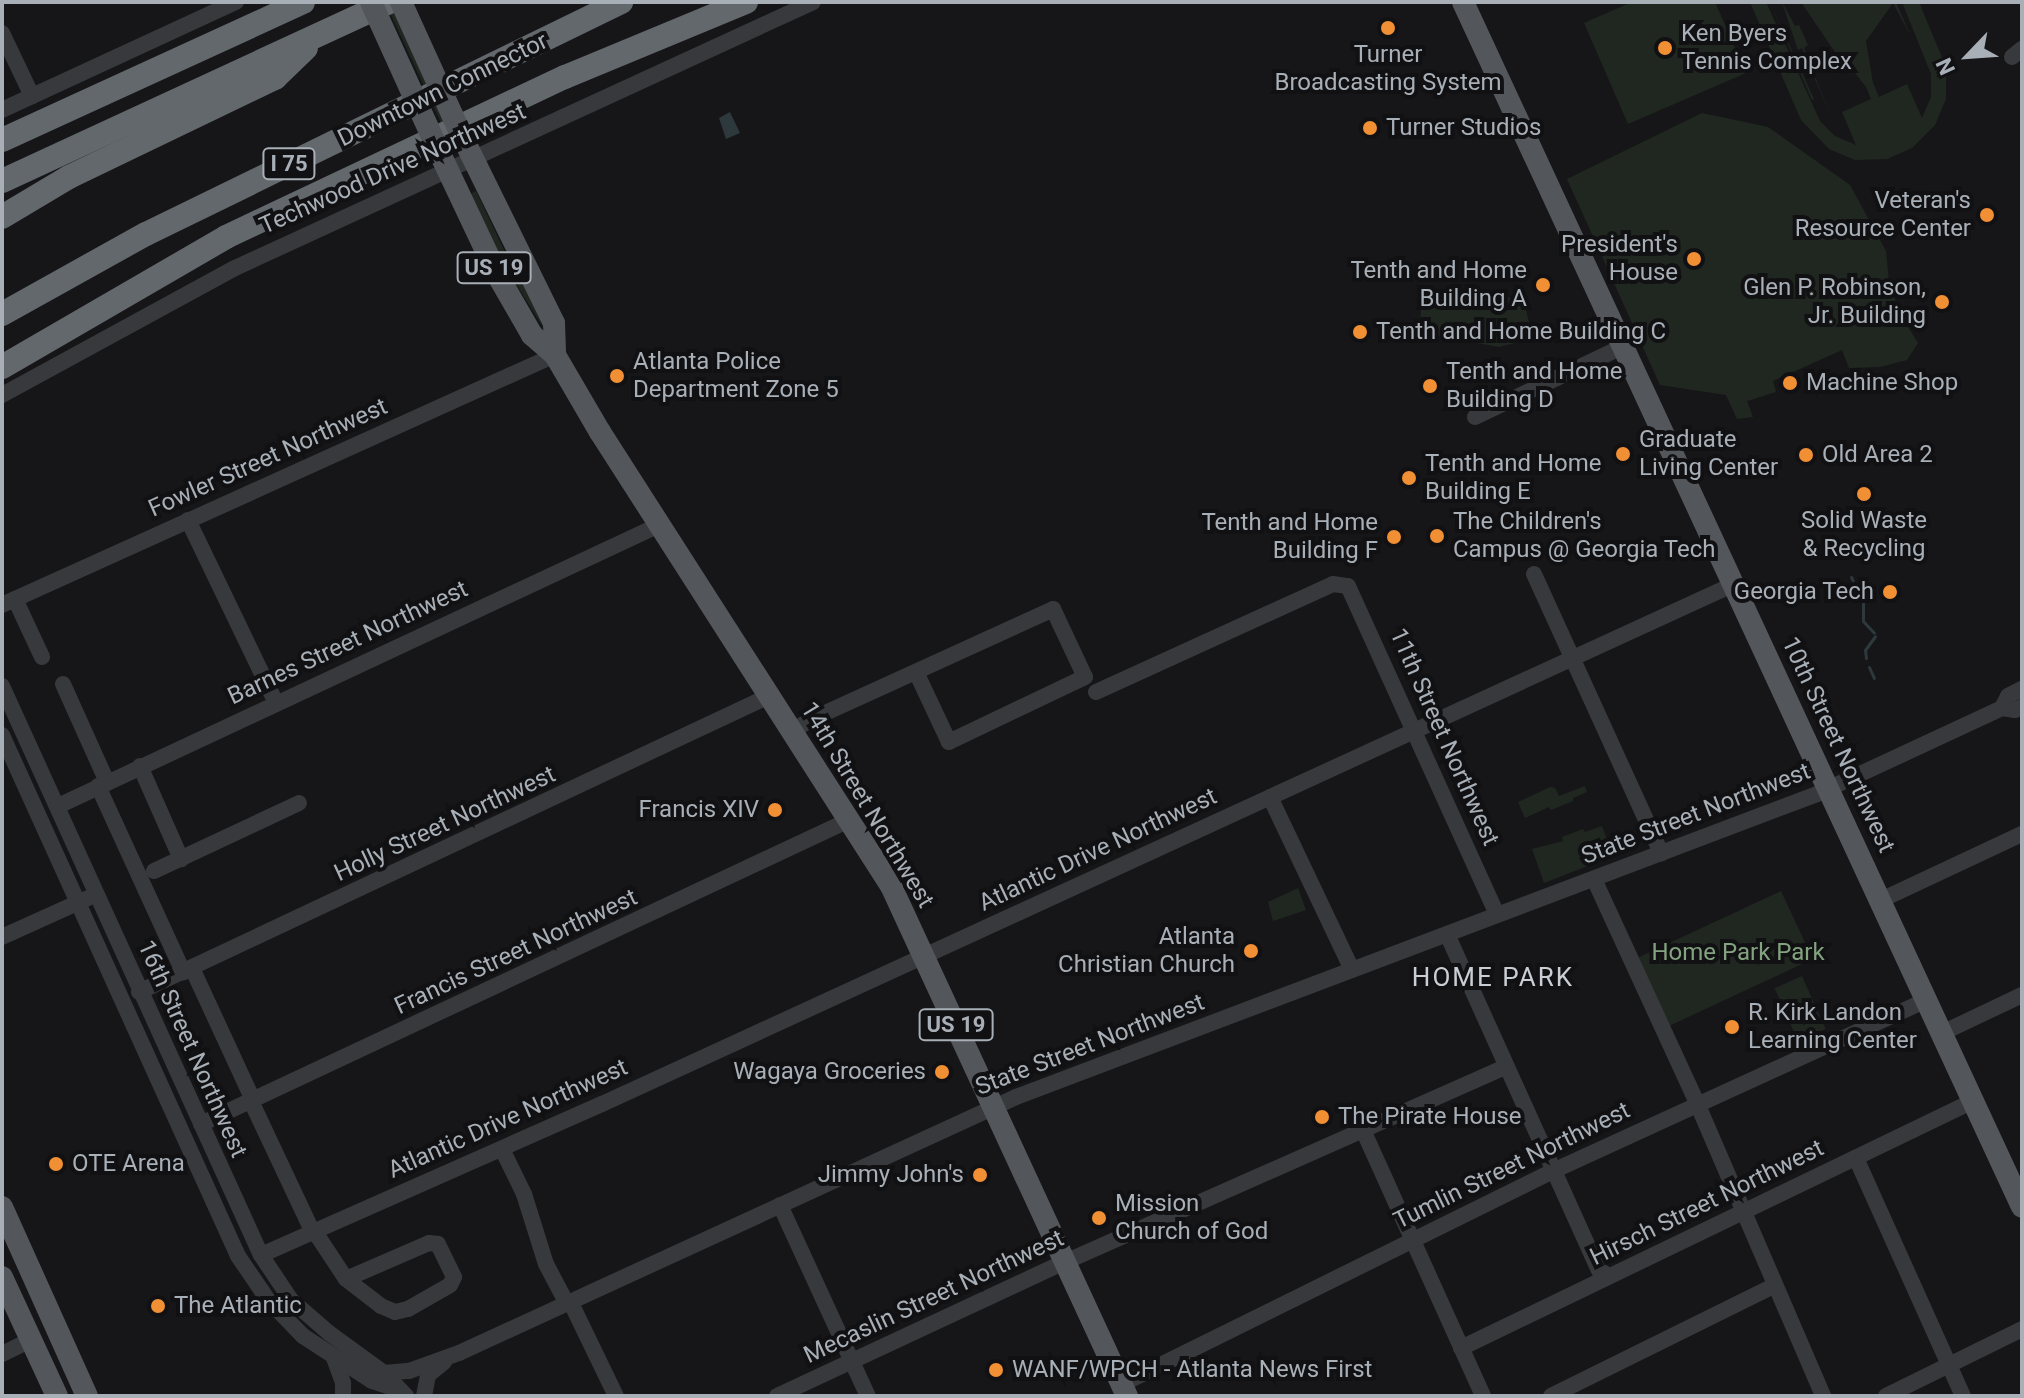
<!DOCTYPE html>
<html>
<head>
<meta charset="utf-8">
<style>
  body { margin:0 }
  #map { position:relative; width:2024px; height:1398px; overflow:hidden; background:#161618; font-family:Roboto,sans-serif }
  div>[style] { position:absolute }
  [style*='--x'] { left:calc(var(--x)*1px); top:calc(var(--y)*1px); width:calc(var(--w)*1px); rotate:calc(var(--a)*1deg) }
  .green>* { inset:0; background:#202720; transform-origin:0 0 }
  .water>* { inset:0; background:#2e393d }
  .stream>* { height:3px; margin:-1.5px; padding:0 1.5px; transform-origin:1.5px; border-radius:1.5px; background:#2e393d }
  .minor>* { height:16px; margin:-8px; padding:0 8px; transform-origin:8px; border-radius:8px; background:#37393c }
  .major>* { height:22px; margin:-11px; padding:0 11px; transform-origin:11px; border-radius:11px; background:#53565b }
  .highway>* { height:24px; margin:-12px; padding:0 12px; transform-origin:12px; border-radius:12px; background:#63686d }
  .major-bridge>* { height:22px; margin:-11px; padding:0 11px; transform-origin:11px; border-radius:11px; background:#53565b }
  .dots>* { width:22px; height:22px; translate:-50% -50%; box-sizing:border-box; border:4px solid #111113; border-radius:50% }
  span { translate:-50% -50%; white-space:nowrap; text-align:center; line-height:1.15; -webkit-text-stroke:8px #111113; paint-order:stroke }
  .shield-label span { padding:2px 6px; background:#111113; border:2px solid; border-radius:6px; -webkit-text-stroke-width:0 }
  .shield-label { font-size:22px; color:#a8afb7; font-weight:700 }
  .poi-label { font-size:24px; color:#a8afb7 }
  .left { translate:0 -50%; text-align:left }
  .right { translate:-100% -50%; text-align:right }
  .street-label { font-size:24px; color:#a8afb7 }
  .park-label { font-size:24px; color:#83a27f }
  .neighbourhood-label { font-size:26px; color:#c9ced4; letter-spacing:2px }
  .frame { position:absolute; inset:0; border:4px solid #a8afb7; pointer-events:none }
  .north { position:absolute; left:1928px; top:16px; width:80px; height:80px; -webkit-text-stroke:6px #111113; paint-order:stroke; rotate:245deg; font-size:22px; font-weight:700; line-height:32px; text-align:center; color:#a8afb7 }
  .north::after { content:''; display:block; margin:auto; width:28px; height:36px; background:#a8afb7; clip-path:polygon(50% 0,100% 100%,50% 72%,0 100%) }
</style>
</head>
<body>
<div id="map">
  <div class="green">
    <i style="clip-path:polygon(385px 2px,390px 2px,446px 124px,447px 136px)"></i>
    <i style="clip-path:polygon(1632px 2px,1715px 2px,1746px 73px,1628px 124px,1584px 23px)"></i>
    <i style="clip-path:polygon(1750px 2px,1766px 2px,1820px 121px,1835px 136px,1856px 145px,1842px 112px,1871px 99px,1866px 87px,1844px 59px,1841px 61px,1801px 2px,1896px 2px,1911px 37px,1893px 3px,1866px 41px,1873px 83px,1879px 97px,1907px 84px,1922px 118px,1931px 97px,1931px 74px,1902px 2px,1919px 2px,1946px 67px,1946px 99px,1935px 125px,1912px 148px,1887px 159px,1855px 160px,1829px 149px,1801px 120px)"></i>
    <i style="clip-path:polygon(1770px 2px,1814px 99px,1812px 100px)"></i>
    <i style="clip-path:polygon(1782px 2px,1795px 26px,1799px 25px,1808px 45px,1804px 48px,1831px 117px,1802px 48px,1798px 50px)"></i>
    <i style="clip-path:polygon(1702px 113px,1768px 127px,1850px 185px,1886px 251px,1889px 282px,1900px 314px,1918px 343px,1907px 360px,1880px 367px,1849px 368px,1842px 350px,1773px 381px,1776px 392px,1747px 401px,1753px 417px,1737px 419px,1726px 395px,1660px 385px,1567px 179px)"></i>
    <i style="clip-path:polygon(476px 191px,505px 252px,539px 308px,545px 330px,499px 257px,470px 194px)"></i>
    <i style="clip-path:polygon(1504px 296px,1519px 300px,1526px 310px,1529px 322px,1525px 334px,1515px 343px,1499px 347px,1427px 334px,1420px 323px,1421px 309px,1436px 299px,1481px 304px)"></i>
    <i style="clip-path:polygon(1585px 786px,1587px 792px,1573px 798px,1573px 801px,1551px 810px,1549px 807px,1525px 818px,1518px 802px,1550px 787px,1555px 788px,1559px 796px)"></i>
    <i style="clip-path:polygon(1602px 826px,1613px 856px,1544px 883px,1532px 849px,1563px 841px,1562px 837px,1583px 829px,1585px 832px)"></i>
    <i style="clip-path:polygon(1298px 888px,1306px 910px,1273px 921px,1268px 902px)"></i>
    <i style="left:1781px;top:891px;width:75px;height:164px;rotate:65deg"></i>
    <i style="left:1802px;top:976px;width:58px;height:30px;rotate:66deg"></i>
  </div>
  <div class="water">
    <i style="clip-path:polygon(730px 112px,740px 133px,726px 139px,719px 118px)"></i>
  </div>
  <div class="stream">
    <i style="--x:1851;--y:577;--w:4;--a:63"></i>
    <i style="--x:1856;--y:587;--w:17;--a:65"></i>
    <i style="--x:1863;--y:602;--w:19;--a:90"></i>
    <i style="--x:1863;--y:621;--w:16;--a:47"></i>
    <i style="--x:1866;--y:658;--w:8;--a:-97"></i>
    <i style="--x:1865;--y:650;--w:17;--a:-54"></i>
    <i style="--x:1869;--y:667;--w:12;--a:66"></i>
  </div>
  <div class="minor">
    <i style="--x:2;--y:33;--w:70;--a:64.5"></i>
    <i style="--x:2012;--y:57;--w:13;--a:-39"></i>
    <i style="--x:2;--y:110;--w:258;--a:-24.8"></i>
    <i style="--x:2;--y:395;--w:265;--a:-28.6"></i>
    <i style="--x:235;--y:268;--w:636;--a:-24.71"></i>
    <i style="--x:1475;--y:417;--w:165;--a:-25.5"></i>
    <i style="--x:188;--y:520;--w:203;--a:64.3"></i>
    <i style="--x:1534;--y:574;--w:307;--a:65.5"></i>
    <i style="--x:15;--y:599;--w:64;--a:65"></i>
    <i style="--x:2;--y:605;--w:607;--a:-24.33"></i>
    <i style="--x:63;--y:684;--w:107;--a:65.8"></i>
    <i style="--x:2;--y:686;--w:625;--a:65.53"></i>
    <i style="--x:261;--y:1255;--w:54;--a:56.3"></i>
    <i style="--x:291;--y:1300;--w:50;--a:41"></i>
    <i style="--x:329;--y:1333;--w:68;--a:36"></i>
    <i style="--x:384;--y:1373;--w:32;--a:46"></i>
    <i style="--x:1096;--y:692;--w:260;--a:-24.5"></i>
    <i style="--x:1333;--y:584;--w:15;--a:8"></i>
    <i style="--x:1348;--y:586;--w:361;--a:65.6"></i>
    <i style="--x:2002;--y:708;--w:13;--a:-63"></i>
    <i style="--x:2008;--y:696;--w:16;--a:-27"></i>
    <i style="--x:792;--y:731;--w:23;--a:-31"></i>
    <i style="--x:812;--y:719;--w:265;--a:-24.5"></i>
    <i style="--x:1053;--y:609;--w:75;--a:64.8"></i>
    <i style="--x:1085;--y:677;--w:151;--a:154.5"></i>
    <i style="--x:949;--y:742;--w:77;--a:-115.2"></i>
    <i style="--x:2;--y:735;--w:572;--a:65.63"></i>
    <i style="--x:238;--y:1256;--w:53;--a:55.7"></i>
    <i style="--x:268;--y:1300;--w:50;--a:45.8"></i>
    <i style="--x:303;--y:1336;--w:82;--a:33.1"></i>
    <i style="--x:372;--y:1381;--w:26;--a:18"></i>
    <i style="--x:140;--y:766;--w:102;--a:66.2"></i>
    <i style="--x:98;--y:786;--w:205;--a:65.4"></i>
    <i style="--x:1270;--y:797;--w:191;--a:64.6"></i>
    <i style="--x:58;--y:806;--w:663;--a:-25.06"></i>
    <i style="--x:154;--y:871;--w:160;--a:-25.1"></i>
    <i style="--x:1594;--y:879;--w:247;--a:65.3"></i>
    <i style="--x:1697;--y:1103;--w:319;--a:66.7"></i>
    <i style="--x:1881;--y:900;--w:156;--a:-25.1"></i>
    <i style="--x:1447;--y:934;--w:369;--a:65.7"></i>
    <i style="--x:1599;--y:1270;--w:12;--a:31"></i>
    <i style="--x:2;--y:937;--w:94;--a:-24.4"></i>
    <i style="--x:192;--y:968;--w:145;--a:65.2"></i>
    <i style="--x:139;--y:992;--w:696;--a:-25.17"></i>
    <i style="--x:1942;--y:1033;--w:89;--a:-25.4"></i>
    <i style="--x:251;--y:1101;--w:146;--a:64.8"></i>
    <i style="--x:201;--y:1124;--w:716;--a:-25.13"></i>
    <i style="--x:1363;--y:1130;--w:292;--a:65.7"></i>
    <i style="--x:502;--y:1149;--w:50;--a:63.9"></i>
    <i style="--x:524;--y:1194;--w:73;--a:72.6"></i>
    <i style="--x:546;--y:1264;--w:45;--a:62.3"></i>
    <i style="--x:1856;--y:1158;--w:261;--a:65.8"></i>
    <i style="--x:780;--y:1205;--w:210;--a:65.3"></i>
    <i style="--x:315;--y:1232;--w:56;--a:56.6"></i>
    <i style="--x:346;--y:1279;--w:44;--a:37.6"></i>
    <i style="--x:381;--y:1306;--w:15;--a:23"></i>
    <i style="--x:395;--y:1312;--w:13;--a:-13"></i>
    <i style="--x:408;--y:1309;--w:48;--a:-29.7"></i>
    <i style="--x:450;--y:1285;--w:9;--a:-63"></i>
    <i style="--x:454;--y:1277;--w:37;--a:-116"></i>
    <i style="--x:438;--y:1244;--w:9;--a:-174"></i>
    <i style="--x:429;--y:1243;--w:90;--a:156.6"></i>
    <i style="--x:261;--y:1255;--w:373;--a:-23.9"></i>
    <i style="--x:602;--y:1104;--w:1246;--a:-24.67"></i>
    <i style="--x:571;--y:1303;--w:103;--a:64.2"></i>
    <i style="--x:1461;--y:1348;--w:568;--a:-25.75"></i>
    <i style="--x:2;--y:1354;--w:32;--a:-26"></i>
    <i style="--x:334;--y:1358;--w:27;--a:70"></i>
    <i style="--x:343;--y:1383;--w:13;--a:90"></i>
    <i style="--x:384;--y:1373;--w:25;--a:-5"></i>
    <i style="--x:409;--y:1371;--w:53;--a:-19.8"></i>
    <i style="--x:459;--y:1353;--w:613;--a:-24.68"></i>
    <i style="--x:1016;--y:1097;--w:856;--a:-20.72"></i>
    <i style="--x:1817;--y:794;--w:204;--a:-24.9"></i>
    <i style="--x:2002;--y:708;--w:13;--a:9"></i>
    <i style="--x:2015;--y:710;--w:8;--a:-23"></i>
    <i style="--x:1122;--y:1384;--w:481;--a:-26.3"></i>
    <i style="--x:1553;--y:1171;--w:411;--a:-24.6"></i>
    <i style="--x:424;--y:1396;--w:21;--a:-79"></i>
    <i style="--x:428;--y:1375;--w:21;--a:-39"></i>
    <i style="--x:777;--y:1396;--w:318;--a:-25"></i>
    <i style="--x:1065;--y:1262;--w:482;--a:-23.9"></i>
    <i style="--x:1551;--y:1396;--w:249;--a:-26.3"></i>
    <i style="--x:1886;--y:1396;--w:152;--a:-26.2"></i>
  </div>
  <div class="major">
    <i style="--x:1463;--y:2;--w:1328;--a:65.11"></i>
    <i style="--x:459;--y:130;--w:215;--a:63.8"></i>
    <i style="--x:554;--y:323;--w:32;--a:88"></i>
    <i style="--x:435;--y:143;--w:147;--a:64.7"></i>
    <i style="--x:498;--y:276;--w:68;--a:60"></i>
    <i style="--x:532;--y:335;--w:30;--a:41"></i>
    <i style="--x:555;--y:355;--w:89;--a:59.7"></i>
    <i style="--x:600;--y:432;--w:539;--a:57.34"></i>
    <i style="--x:891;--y:886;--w:562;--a:65.17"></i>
    <i style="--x:2;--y:1207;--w:207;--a:65.8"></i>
    <i style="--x:2;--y:1277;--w:131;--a:65.2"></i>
  </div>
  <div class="highway">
    <i style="--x:2;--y:140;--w:331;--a:-24.6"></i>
    <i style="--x:2;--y:181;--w:427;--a:-24.8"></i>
    <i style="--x:2;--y:217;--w:78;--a:-30.8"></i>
    <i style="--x:69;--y:177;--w:229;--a:-25.7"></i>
    <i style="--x:275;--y:78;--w:43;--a:-44.1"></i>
    <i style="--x:2;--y:314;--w:165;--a:-29.1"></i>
    <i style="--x:146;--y:234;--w:529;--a:-26.03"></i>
    <i style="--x:2;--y:367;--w:259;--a:-30.1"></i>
    <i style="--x:226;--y:237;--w:375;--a:-25.3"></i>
    <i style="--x:565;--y:77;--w:196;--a:-22.5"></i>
  </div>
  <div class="major-bridge">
    <i style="--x:371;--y:2;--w:155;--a:65.6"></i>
    <i style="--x:401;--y:2;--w:141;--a:65.6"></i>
  </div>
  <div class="dots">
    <i style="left:1388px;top:28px;background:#f18f34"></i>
    <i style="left:1665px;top:48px;background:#f18f34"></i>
    <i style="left:1370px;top:128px;background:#f18f34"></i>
    <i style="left:1987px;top:215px;background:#f18f34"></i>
    <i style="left:1694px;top:259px;background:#f18f34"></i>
    <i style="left:1543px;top:285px;background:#f18f34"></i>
    <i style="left:1942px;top:302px;background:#f18f34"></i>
    <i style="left:1360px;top:332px;background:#f18f34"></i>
    <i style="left:617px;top:376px;background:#f18f34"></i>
    <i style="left:1790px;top:383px;background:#f18f34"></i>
    <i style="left:1430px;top:386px;background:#f18f34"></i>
    <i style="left:1623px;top:454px;background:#f18f34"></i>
    <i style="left:1806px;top:455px;background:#f18f34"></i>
    <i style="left:1409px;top:478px;background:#f18f34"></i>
    <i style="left:1864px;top:494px;background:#f18f34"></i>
    <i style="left:1437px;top:536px;background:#f18f34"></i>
    <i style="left:1394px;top:537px;background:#f18f34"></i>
    <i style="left:1890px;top:592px;background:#f18f34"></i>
    <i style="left:775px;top:810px;background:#f18f34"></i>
    <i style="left:1251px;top:951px;background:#f18f34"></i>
    <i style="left:1732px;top:1027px;background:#f18f34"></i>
    <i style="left:942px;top:1072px;background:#f18f34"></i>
    <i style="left:1322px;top:1117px;background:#f18f34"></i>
    <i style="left:56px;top:1164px;background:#f18f34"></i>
    <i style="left:980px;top:1175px;background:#f18f34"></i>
    <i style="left:1099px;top:1218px;background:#f18f34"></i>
    <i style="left:158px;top:1306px;background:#f18f34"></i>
    <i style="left:996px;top:1370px;background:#f18f34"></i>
  </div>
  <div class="shield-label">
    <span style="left:289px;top:164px">I 75</span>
    <span style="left:494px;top:268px">US 19</span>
    <span style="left:956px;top:1025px">US 19</span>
  </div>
  <div class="poi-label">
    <span class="left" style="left:1681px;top:48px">Ken Byers<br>Tennis Complex</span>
    <span style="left:1388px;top:69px">Turner<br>Broadcasting System</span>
    <span class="left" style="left:1386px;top:128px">Turner Studios</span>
    <span class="right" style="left:1971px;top:215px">Veteran's<br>Resource Center</span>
    <span class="right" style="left:1678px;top:259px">President's<br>House</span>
    <span class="right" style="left:1527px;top:285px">Tenth and Home<br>Building A</span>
    <span class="right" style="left:1926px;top:302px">Glen P. Robinson,<br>Jr. Building</span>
    <span class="left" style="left:1376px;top:332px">Tenth and Home Building C</span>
    <span class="left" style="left:633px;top:376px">Atlanta Police<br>Department Zone 5</span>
    <span class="left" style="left:1446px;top:386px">Tenth and Home<br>Building D</span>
    <span class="left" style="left:1806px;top:383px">Machine Shop</span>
    <span class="left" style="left:1639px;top:454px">Graduate<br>Living Center</span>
    <span class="left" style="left:1822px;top:455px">Old Area 2</span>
    <span class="left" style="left:1425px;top:478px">Tenth and Home<br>Building E</span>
    <span style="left:1864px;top:535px">Solid Waste<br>&amp; Recycling</span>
    <span class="left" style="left:1453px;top:536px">The Children's<br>Campus @ Georgia Tech</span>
    <span class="right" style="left:1378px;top:537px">Tenth and Home<br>Building F</span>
    <span class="right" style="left:1874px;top:592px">Georgia Tech</span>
    <span class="right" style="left:759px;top:810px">Francis XIV</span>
    <span class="right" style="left:1235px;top:951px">Atlanta<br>Christian Church</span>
    <span class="left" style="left:1748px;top:1027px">R. Kirk Landon<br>Learning Center</span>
    <span class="right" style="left:926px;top:1072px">Wagaya Groceries</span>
    <span class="left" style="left:1338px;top:1117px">The Pirate House</span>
    <span class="left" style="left:72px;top:1164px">OTE Arena</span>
    <span class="right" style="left:964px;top:1175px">Jimmy John's</span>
    <span class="left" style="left:1115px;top:1218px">Mission<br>Church of God</span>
    <span class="left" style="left:174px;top:1306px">The Atlantic</span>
    <span class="left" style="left:1012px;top:1370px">WANF/WPCH - Atlanta News First</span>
  </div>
  <div class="street-label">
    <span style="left:443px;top:90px;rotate:-26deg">Downtown Connector</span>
    <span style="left:393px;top:169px;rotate:-24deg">Techwood Drive Northwest</span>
    <span style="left:268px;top:458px;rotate:-24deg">Fowler Street Northwest</span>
    <span style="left:348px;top:643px;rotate:-25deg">Barnes Street Northwest</span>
    <span style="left:1444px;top:737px;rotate:66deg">11th Street Northwest</span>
    <span style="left:1838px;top:745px;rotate:65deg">10th Street Northwest</span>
    <span style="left:867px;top:805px;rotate:59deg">14th Street Northwest</span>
    <span style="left:1696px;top:814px;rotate:-21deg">State Street Northwest</span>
    <span style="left:445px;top:824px;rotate:-25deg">Holly Street Northwest</span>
    <span style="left:1098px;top:850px;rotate:-25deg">Atlantic Drive Northwest</span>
    <span style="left:516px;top:952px;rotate:-25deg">Francis Street Northwest</span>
    <span style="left:1090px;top:1045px;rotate:-21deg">State Street Northwest</span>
    <span style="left:192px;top:1049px;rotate:66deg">16th Street Northwest</span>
    <span style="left:508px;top:1119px;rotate:-24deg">Atlantic Drive Northwest</span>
    <span style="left:1512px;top:1166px;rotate:-26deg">Tumlin Street Northwest</span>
    <span style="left:1707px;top:1203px;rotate:-26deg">Hirsch Street Northwest</span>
    <span style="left:934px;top:1297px;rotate:-25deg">Mecaslin Street Northwest</span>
  </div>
  <div class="park-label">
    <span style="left:1738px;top:953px">Home Park Park</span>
  </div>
  <div class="neighbourhood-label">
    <span style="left:1493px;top:978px">HOME PARK</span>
  </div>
  <div class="frame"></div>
  <div class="north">N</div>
</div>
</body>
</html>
